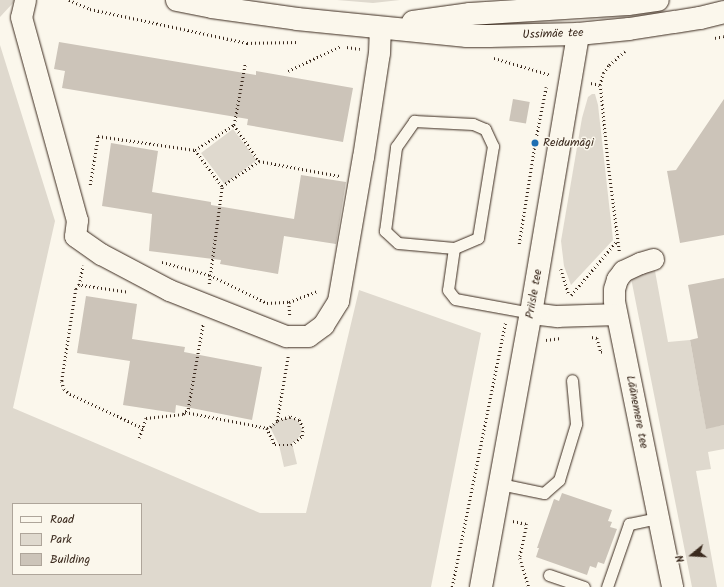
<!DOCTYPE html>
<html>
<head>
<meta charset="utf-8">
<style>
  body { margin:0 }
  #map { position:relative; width:724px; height:587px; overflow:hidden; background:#fbf7ec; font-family:Kalam,sans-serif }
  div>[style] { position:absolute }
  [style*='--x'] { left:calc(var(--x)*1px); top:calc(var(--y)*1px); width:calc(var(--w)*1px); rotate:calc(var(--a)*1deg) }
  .green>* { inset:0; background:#dfd9ce; transform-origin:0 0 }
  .building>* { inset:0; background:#ccc4b9; transform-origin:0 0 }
  .path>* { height:2.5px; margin-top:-1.25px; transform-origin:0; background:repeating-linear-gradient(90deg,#3b2a1e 0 1px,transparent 0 4px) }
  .roads { filter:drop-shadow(0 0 1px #3b2a1e) drop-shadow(0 0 1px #3b2a1e) }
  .service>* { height:11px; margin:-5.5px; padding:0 5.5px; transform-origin:5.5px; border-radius:5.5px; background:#fbf7ec }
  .minor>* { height:21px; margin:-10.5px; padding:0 10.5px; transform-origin:10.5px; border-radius:10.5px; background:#fbf7ec }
  .tertiary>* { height:22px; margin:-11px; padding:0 11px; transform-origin:11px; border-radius:11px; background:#fbf7ec }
  .dots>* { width:11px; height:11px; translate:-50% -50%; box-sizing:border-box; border:2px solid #fbf7ec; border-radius:50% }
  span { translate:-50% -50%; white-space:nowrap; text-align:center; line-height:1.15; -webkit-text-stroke:3px #fbf7ec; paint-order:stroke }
  .street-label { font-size:12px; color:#3b2a1e }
  .poi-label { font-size:12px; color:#3b2a1e }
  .left { translate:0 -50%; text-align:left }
  .legend { position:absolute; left:12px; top:503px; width:130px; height:72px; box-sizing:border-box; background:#fbf7ec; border:1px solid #aea59a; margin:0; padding:5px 7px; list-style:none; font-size:12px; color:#3b2a1e }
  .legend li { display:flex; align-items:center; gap:8px; height:20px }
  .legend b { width:20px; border:1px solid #aea59a }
  .north { position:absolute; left:672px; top:535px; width:40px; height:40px; -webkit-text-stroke:3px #fbf7ec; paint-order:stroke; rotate:252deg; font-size:11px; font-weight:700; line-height:16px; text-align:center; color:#3b2a1e }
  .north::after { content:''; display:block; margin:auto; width:14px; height:18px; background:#3b2a1e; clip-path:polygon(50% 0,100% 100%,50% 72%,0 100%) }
</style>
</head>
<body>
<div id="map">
  <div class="green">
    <i style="clip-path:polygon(0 0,14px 0,13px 3px,0 17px)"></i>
    <i style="clip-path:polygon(337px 0,400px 0,373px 3px)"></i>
    <i style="clip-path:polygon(evenodd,0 45px,55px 221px,13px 408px,260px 513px,306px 513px,359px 290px,481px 333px,431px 587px,0 587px,0 45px,13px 504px,141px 504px,141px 574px,13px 574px,13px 504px)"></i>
    <i style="clip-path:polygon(592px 94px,595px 94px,598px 105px,613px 240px,571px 285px,564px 266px,561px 241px,582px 118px,588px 97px)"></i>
    <i style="left:233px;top:129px;width:39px;height:40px;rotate:53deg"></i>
    <i style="clip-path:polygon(655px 271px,668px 342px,690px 340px,706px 428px,724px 425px,724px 449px,708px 452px,711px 469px,696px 471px,717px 587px,692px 587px,631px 278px,636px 274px)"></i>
    <i style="clip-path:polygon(288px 418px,295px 419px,299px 422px,302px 431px,297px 440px,292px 443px,297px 464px,284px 467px,279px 445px,270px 427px,277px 421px)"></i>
  </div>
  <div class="building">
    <i style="clip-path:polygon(59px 42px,256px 75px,256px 71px,353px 88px,343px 142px,247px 125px,248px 119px,62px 88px,65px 71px,54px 69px)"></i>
    <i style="left:513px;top:99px;width:17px;height:22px;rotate:10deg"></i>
    <i style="clip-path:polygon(724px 99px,724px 235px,680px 243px,667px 171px,676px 170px)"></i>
    <i style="clip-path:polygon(111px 143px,158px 151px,152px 192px,211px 202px,211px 205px,294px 219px,301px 175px,346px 182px,336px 244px,284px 236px,278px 274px,220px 264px,221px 260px,149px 251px,152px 214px,102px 206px)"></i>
    <i style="clip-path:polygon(724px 278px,724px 425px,706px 429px,690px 340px,698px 338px,688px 285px)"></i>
    <i style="clip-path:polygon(86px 296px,137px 304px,132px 339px,185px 347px,184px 352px,262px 367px,252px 420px,176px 405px,175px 413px,123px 405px,130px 361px,77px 353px)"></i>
    <i style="clip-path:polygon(562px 493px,612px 510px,608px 521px,612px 522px,610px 527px,617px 529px,604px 564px,598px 562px,596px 568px,590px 566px,587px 575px,536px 557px,539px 548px,537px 548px,554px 499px,559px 501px)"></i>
  </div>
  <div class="path">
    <i style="--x:69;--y:0;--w:23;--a:23"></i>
    <i style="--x:90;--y:9;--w:161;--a:12.2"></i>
    <i style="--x:247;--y:43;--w:52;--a:-1.1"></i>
    <i style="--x:715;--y:38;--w:9;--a:-13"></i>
    <i style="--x:347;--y:47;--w:13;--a:9"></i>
    <i style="--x:494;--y:58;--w:59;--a:16.6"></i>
    <i style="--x:288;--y:71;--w:59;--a:-25.3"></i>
    <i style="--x:591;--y:83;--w:9;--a:13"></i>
    <i style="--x:234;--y:125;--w:44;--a:55.2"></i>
    <i style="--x:195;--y:150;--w:45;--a:53.1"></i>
    <i style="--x:90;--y:185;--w:50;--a:-80.7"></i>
    <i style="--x:98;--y:136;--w:98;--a:8.2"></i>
    <i style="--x:195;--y:150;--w:46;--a:-32.7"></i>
    <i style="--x:234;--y:125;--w:62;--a:-79.8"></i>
    <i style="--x:519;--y:244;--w:102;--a:-81"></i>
    <i style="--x:535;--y:143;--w:57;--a:-78.9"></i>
    <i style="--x:619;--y:251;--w:87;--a:-97.3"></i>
    <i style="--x:608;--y:165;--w:80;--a:-95.7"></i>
    <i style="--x:600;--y:85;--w:12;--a:-76"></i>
    <i style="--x:603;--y:73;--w:10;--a:-53"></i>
    <i style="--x:609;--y:65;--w:21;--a:-41"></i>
    <i style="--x:162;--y:262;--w:50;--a:15.2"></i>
    <i style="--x:210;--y:275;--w:64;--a:26.2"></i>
    <i style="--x:267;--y:303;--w:22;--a:-3"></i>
    <i style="--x:289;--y:302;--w:31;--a:-21"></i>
    <i style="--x:561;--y:269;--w:27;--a:73"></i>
    <i style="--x:209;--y:284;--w:99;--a:-82.4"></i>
    <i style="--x:222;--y:186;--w:45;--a:-34"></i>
    <i style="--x:259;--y:161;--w:82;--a:10.5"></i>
    <i style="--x:79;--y:285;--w:20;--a:-79"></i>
    <i style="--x:126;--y:292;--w:48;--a:-171.5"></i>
    <i style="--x:79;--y:285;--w:5;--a:127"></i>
    <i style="--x:76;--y:289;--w:93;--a:98.7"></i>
    <i style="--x:62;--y:381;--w:8;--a:76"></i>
    <i style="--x:64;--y:389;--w:8;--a:40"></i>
    <i style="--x:70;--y:394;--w:81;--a:25"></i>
    <i style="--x:571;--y:295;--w:71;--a:-49.6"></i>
    <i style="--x:289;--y:302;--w:14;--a:86"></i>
    <i style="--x:592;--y:337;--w:5;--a:11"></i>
    <i style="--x:597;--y:338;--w:15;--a:74"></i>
    <i style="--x:601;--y:352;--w:3;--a:-18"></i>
    <i style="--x:546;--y:340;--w:15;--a:-8"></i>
    <i style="--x:185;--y:412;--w:84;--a:11"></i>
    <i style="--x:267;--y:428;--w:3;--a:-18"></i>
    <i style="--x:270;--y:427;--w:9;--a:-41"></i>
    <i style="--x:277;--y:421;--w:66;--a:-80.4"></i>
    <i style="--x:267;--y:428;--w:19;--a:65"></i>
    <i style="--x:275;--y:445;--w:16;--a:0"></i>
    <i style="--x:291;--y:445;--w:14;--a:-39"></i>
    <i style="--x:302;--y:436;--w:8;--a:-83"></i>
    <i style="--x:303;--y:428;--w:9;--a:-117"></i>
    <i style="--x:299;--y:420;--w:9;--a:-162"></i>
    <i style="--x:290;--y:417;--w:14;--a:163"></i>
    <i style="--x:139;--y:438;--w:21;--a:-71"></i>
    <i style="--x:146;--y:418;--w:37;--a:-6"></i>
    <i style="--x:183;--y:414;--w:7;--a:-45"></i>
    <i style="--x:188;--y:409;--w:86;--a:-80"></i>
    <i style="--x:513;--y:521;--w:14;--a:12"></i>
    <i style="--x:527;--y:524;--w:35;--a:102"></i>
    <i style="--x:520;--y:558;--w:30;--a:73"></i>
    <i style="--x:452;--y:587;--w:269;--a:-78.6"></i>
  </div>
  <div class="roads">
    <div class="service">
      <i style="--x:454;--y:248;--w:56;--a:-174.9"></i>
      <i style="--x:398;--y:243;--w:18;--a:-137"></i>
      <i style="--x:385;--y:231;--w:85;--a:-82.5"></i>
      <i style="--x:396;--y:147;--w:32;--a:-55"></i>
      <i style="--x:414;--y:121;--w:59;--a:2.9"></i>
      <i style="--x:473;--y:124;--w:13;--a:23"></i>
      <i style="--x:485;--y:129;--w:19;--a:65"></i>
      <i style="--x:493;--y:146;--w:93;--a:99.3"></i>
      <i style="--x:478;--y:238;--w:26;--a:157"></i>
      <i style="--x:454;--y:248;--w:42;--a:98.1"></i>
      <i style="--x:448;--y:290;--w:11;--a:52"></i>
      <i style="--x:455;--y:299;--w:77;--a:10.4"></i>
      <i style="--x:500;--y:484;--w:45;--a:11.6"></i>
      <i style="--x:544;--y:493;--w:20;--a:-41"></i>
      <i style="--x:559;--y:480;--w:59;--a:-73.1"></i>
      <i style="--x:576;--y:424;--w:44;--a:-95.2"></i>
      <i style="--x:549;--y:575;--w:37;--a:19"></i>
      <i style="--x:607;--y:587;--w:67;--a:-70.8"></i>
      <i style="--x:629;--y:524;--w:30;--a:-12"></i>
    </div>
    <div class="minor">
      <i style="--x:25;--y:0;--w:17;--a:103"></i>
      <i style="--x:21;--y:17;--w:211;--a:74.6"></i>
      <i style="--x:77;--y:220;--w:16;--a:97"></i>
      <i style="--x:75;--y:236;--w:32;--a:35"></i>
      <i style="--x:101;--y:254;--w:77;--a:27.9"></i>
      <i style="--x:169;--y:290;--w:126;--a:21.5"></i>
      <i style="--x:286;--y:336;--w:22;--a:0"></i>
      <i style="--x:308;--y:336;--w:19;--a:-36"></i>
      <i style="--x:323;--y:325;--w:28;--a:-58"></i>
      <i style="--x:338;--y:301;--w:146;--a:-80.2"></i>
      <i style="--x:363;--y:157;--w:105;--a:-81.3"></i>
      <i style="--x:379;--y:53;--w:26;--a:-88"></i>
      <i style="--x:653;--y:259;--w:14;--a:163"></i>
      <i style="--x:640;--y:263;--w:19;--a:155"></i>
      <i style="--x:623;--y:271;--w:10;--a:127"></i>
      <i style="--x:617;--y:279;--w:10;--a:107"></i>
      <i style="--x:614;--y:289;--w:12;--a:90"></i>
      <i style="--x:614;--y:301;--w:292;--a:78.5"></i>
      <i style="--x:531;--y:313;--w:26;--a:7"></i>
      <i style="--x:557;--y:316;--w:59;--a:-1.9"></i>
    </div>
    <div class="tertiary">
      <i style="--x:177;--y:0;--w:36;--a:11"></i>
      <i style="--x:212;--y:7;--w:86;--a:8"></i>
      <i style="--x:297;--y:19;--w:171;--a:5.7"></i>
      <i style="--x:467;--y:36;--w:22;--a:0"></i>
      <i style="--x:489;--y:36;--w:89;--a:-1.3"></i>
      <i style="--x:578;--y:34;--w:51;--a:-5.6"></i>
      <i style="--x:629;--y:29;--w:72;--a:-8.8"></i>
      <i style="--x:700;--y:18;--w:25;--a:-14"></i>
      <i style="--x:413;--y:22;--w:58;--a:-8"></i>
      <i style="--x:470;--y:14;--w:158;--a:-3.6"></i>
      <i style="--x:628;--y:4;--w:30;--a:-8"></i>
      <i style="--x:481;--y:587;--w:279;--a:-79.7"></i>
      <i style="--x:531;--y:313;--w:283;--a:-80.4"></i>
    </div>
  </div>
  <div class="dots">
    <i style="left:535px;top:143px;background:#1f6fb2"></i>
  </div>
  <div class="street-label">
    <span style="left:553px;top:34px;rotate:-2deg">Ussimäe tee</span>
    <span style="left:534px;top:294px;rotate:-80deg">Priisle tee</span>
    <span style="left:637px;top:412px;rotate:79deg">Läänemere tee</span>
  </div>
  <div class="poi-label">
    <span class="left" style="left:543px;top:143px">Reidumägi</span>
  </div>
  <ul class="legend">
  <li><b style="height:5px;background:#fbf7ec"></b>Road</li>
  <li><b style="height:11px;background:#dfd9ce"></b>Park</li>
  <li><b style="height:11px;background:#ccc4b9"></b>Building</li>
  </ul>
  <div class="north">N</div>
</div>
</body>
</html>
